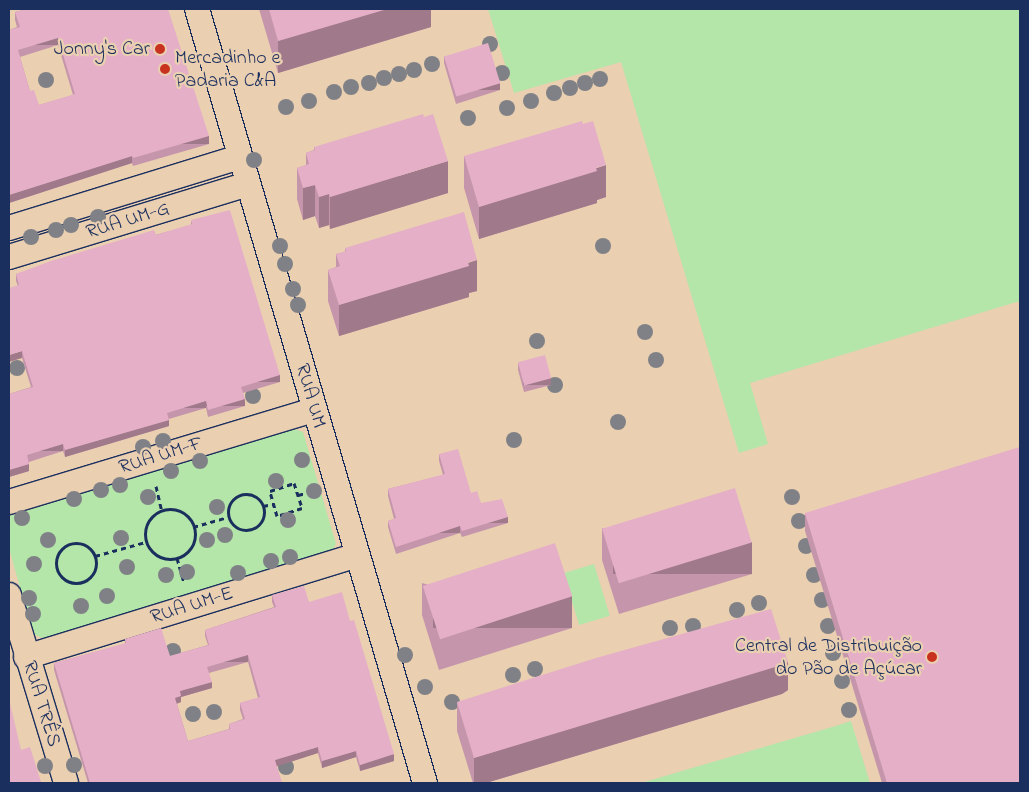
<!DOCTYPE html>
<meta charset="utf-8">
<style>
body{margin:0}
#map{position:relative;width:1029px;height:792px;overflow:hidden;background:#eacfb1;font-family:"Indie Flower",sans-serif}
div>[style]{position:absolute}
.green>*{inset:0;background:#b3e6a8;transform-origin:0 0}
.path>*{height:3px;margin-top:-1.5px;transform-origin:0;background:repeating-linear-gradient(90deg,#1b2f5e 0 5px,transparent 0 9px)}
.path>.ring{margin:-1.5px;padding:0;box-sizing:content-box;background:none;border:3px solid #1b2f5e;border-radius:50%}
.roads{filter:drop-shadow(1px 0 #1b2f5e) drop-shadow(-1px 0 #1b2f5e) drop-shadow(0 1px #1b2f5e) drop-shadow(0 -1px #1b2f5e)}
.street>*{height:24px;margin:-12px;padding:0 12px;transform-origin:12px;border-radius:12px;background:#eacfb1}
.trees>*{width:16px;height:16px;margin:-8px;border-radius:50%;background:#808187}
.wall>*{inset:0;background:#c596ab}
.shaded-wall>*{inset:0;background:#a07a8b;transform-origin:0 0}
.building>*{inset:0;background:#e5afc7;transform-origin:0 0}
.dots>*{width:14px;height:14px;translate:-50% -50%;box-sizing:border-box;border:2px solid #eacfb1;border-radius:50%}
span{translate:-50% -50%;white-space:nowrap;text-align:center;line-height:1.15;-webkit-text-stroke:4.5px #eacfb1;paint-order:stroke}
.poi-label{font-size:20px;color:#1b2f5e}
.right{translate:-100% -50%;text-align:right}
.left{translate:0 -50%;text-align:left}
.street-label{font-size:20px;color:#1b2f5e}
.frame{position:absolute;inset:0;border:10px solid #1b2f5e;pointer-events:none}
</style>
<div id="map">
<div class="green">
<div style="clip-path:polygon(488px 9px,1020px 9px,1020px 301px,750px 383px,768px 444px,739px 453px,621px 62px,514px 93px)"></div>
<div style="clip-path:polygon(294px 429px,303px 432px,336px 544px,331px 552px,45px 639px,33px 634px,9px 548px,9px 516px)"></div>
<div style="left:594px;top:564px;width:54px;height:32px;rotate:73deg"></div>
<div style="clip-path:polygon(851px 721px,870px 783px,641px 783px,839px 725px)"></div>
</div>
<div class="path">
<div style="left:294px;top:483px;width:26px;rotate:72deg"></div>
<div style="left:302px;top:508px;width:26px;rotate:162deg"></div>
<div style="left:277px;top:516px;width:26px;rotate:-106deg"></div>
<div style="left:270px;top:491px;width:25px;rotate:-18deg"></div>
<div style="left:156px;top:486px;width:26px;rotate:77deg"></div>
<div class="ring" style="left:228px;top:494px;width:33px;height:33px"></div>
<div style="left:298px;top:495px;width:12px;rotate:-14deg"></div>
<div style="left:263px;top:506px;width:11px;rotate:-10deg"></div>
<div class="ring" style="left:145px;top:509px;width:47px;height:47px"></div>
<div style="left:193px;top:527px;width:36px;rotate:-16deg"></div>
<div class="ring" style="left:56px;top:543px;width:37px;height:37px"></div>
<div style="left:95px;top:556px;width:53px;rotate:-15.4deg"></div>
<div style="left:177px;top:558px;width:26px;rotate:74deg"></div>
</div>
<div class="roads">
<div class="street">
<div style="left:197px;top:9px;width:807px;rotate:73.59deg"></div>
<div style="left:9px;top:228px;width:242px;rotate:-17.1deg"></div>
<div style="left:9px;top:257px;width:250px;rotate:-17deg"></div>
<div style="left:9px;top:502px;width:319px;rotate:-16.8deg"></div>
<div style="left:9px;top:595px;width:196px;rotate:73.1deg"></div>
<div style="left:26px;top:657px;width:346px;rotate:-17.1deg"></div>
</div>
</div>
<div class="trees">
<div style="left:490px;top:44px"></div>
<div style="left:432px;top:64px"></div>
<div style="left:414px;top:70px"></div>
<div style="left:502px;top:73px"></div>
<div style="left:399px;top:74px"></div>
<div style="left:384px;top:78px"></div>
<div style="left:600px;top:79px"></div>
<div style="left:46px;top:80px"></div>
<div style="left:369px;top:83px"></div>
<div style="left:585px;top:83px"></div>
<div style="left:351px;top:87px"></div>
<div style="left:570px;top:88px"></div>
<div style="left:334px;top:92px"></div>
<div style="left:554px;top:93px"></div>
<div style="left:309px;top:101px"></div>
<div style="left:531px;top:101px"></div>
<div style="left:286px;top:107px"></div>
<div style="left:507px;top:108px"></div>
<div style="left:468px;top:118px"></div>
<div style="left:254px;top:160px"></div>
<div style="left:98px;top:217px"></div>
<div style="left:71px;top:225px"></div>
<div style="left:56px;top:230px"></div>
<div style="left:31px;top:237px"></div>
<div style="left:280px;top:246px"></div>
<div style="left:603px;top:246px"></div>
<div style="left:285px;top:264px"></div>
<div style="left:293px;top:289px"></div>
<div style="left:298px;top:305px"></div>
<div style="left:645px;top:332px"></div>
<div style="left:537px;top:341px"></div>
<div style="left:656px;top:360px"></div>
<div style="left:17px;top:368px"></div>
<div style="left:555px;top:385px"></div>
<div style="left:253px;top:396px"></div>
<div style="left:618px;top:422px"></div>
<div style="left:514px;top:440px"></div>
<div style="left:163px;top:441px"></div>
<div style="left:143px;top:447px"></div>
<div style="left:302px;top:460px"></div>
<div style="left:200px;top:461px"></div>
<div style="left:171px;top:471px"></div>
<div style="left:276px;top:481px"></div>
<div style="left:120px;top:485px"></div>
<div style="left:101px;top:490px"></div>
<div style="left:314px;top:491px"></div>
<div style="left:148px;top:497px"></div>
<div style="left:792px;top:497px"></div>
<div style="left:74px;top:499px"></div>
<div style="left:217px;top:507px"></div>
<div style="left:22px;top:518px"></div>
<div style="left:288px;top:520px"></div>
<div style="left:799px;top:521px"></div>
<div style="left:225px;top:535px"></div>
<div style="left:121px;top:538px"></div>
<div style="left:48px;top:540px"></div>
<div style="left:207px;top:540px"></div>
<div style="left:806px;top:546px"></div>
<div style="left:290px;top:557px"></div>
<div style="left:271px;top:561px"></div>
<div style="left:34px;top:564px"></div>
<div style="left:127px;top:567px"></div>
<div style="left:187px;top:572px"></div>
<div style="left:238px;top:573px"></div>
<div style="left:166px;top:575px"></div>
<div style="left:814px;top:575px"></div>
<div style="left:107px;top:596px"></div>
<div style="left:29px;top:598px"></div>
<div style="left:822px;top:600px"></div>
<div style="left:759px;top:603px"></div>
<div style="left:81px;top:606px"></div>
<div style="left:737px;top:610px"></div>
<div style="left:33px;top:614px"></div>
<div style="left:693px;top:626px"></div>
<div style="left:828px;top:626px"></div>
<div style="left:670px;top:628px"></div>
<div style="left:173px;top:651px"></div>
<div style="left:833px;top:653px"></div>
<div style="left:405px;top:655px"></div>
<div style="left:535px;top:669px"></div>
<div style="left:513px;top:675px"></div>
<div style="left:842px;top:681px"></div>
<div style="left:425px;top:687px"></div>
<div style="left:452px;top:702px"></div>
<div style="left:849px;top:710px"></div>
<div style="left:214px;top:712px"></div>
<div style="left:193px;top:714px"></div>
<div style="left:74px;top:765px"></div>
<div style="left:45px;top:766px"></div>
<div style="left:286px;top:767px"></div>
</div>
<div class="wall">
<div style="clip-path:polygon(evenodd,27px 9px,209px 144px,133px 166px,132px 163px,9px 203px,9px 30px,17px 27px,15px 20px,15px 12px,27px 9px,58px 45px,73px 95px,39px 105px,30px 91px,20px 57px,58px 45px)"></div>
<div style="clip-path:polygon(259px 9px,431px 9px,431px 27px,278px 73px)"></div>
<div style="clip-path:polygon(444px 56px,500px 90px,456px 104px,444px 63px)"></div>
<div style="clip-path:polygon(314px 147px,448px 193px,330px 229px,329px 225px,319px 228px,315px 216px,303px 220px,297px 199px,297px 168px,306px 165px,306px 153px,314px 150px)"></div>
<div style="clip-path:polygon(464px 156px,606px 197px,597px 200px,597px 203px,479px 239px,464px 188px)"></div>
<div style="clip-path:polygon(191px 220px,280px 382px,243px 393px,245px 406px,208px 417px,206px 408px,169px 419px,169px 426px,65px 457px,63px 451px,29px 462px,29px 471px,9px 477px,9px 394px,31px 387px,22px 358px,18px 286px,16px 281px,16px 274px,191px 225px)"></div>
<div style="clip-path:polygon(345px 248px,477px 291px,469px 293px,469px 297px,339px 336px,328px 301px,328px 270px,336px 267px,336px 254px,345px 252px)"></div>
<div style="clip-path:polygon(518px 363px,551px 385px,524px 392px,518px 370px)"></div>
<div style="clip-path:polygon(439px 454px,471px 493px,481px 503px,508px 523px,462px 537px,460px 533px,396px 554px,388px 527px,388px 521px,394px 519px,388px 496px,388px 489px,443px 475px,439px 461px)"></div>
<div style="clip-path:polygon(805px 513px,1020px 783px,882px 783px,805px 531px)"></div>
<div style="clip-path:polygon(602px 528px,752px 574px,619px 614px,602px 560px)"></div>
<div style="clip-path:polygon(422px 583px,572px 628px,439px 670px,422px 615px)"></div>
<div style="clip-path:polygon(evenodd,272px 595px,309px 602px,350px 621px,394px 761px,360px 771px,356px 757px,322px 768px,318px 753px,276px 766px,282px 783px,88px 783px,54px 670px,54px 663px,125px 644px,125px 639px,170px 656px,208px 645px,205px 636px,205px 630px,274px 607px,272px 602px,272px 595px,248px 662px,258px 698px,240px 703px,240px 710px,243px 719px,229px 724px,229px 729px,188px 741px,177px 704px,181px 702px,181px 697px,212px 688px,209px 673px,248px 662px)"></div>
<div style="clip-path:polygon(788px 690px,782px 694px,486px 783px,473px 783px,457px 731px,457px 702px)"></div>
</div>
<div class="shaded-wall">
<div style="clip-path:polygon(387px 9px,431px 9px,431px 27px,278px 73px,278px 41px)"></div>
<div style="left:58px;top:38px;width:7px;height:42px;rotate:90deg"></div>
<div style="left:500px;top:83px;width:7px;height:46px;rotate:90deg"></div>
<div style="left:209px;top:136px;width:8px;height:79px;rotate:90deg"></div>
<div style="clip-path:polygon(132px 156px,132px 163px,9px 203px,9px 195px)"></div>
<div style="clip-path:polygon(448px 161px,448px 193px,330px 229px,330px 197px)"></div>
<div style="clip-path:polygon(606px 165px,606px 197px,597px 200px,597px 203px,479px 239px,479px 207px)"></div>
<div style="clip-path:polygon(315px 185px,315px 216px,303px 220px,303px 188px)"></div>
<div style="clip-path:polygon(329px 194px,329px 225px,319px 228px,319px 197px)"></div>
<div style="clip-path:polygon(477px 260px,477px 291px,469px 293px,469px 297px,339px 336px,339px 305px)"></div>
<div style="clip-path:polygon(22px 351px,22px 358px,9px 362px,9px 355px)"></div>
<div style="left:280px;top:375px;width:7px;height:41px;rotate:90deg"></div>
<div style="left:551px;top:378px;width:7px;height:28px;rotate:90deg"></div>
<div style="left:245px;top:399px;width:7px;height:39px;rotate:90deg"></div>
<div style="left:206px;top:401px;width:7px;height:41px;rotate:90deg"></div>
<div style="clip-path:polygon(169px 420px,169px 426px,65px 457px,65px 450px)"></div>
<div style="left:63px;top:444px;width:7px;height:38px;rotate:90deg"></div>
<div style="clip-path:polygon(29px 464px,29px 471px,9px 477px,9px 470px)"></div>
<div style="left:508px;top:517px;width:6px;height:48px;rotate:90deg"></div>
<div style="left:460px;top:526px;width:7px;height:67px;rotate:90deg"></div>
<div style="left:752px;top:542px;width:32px;height:139px;rotate:90deg"></div>
<div style="left:572px;top:596px;width:32px;height:139px;rotate:90deg"></div>
<div style="left:248px;top:655px;width:7px;height:43px;rotate:90deg"></div>
<div style="clip-path:polygon(788px 662px,788px 690px,782px 694px,486px 783px,474px 783px,474px 758px)"></div>
<div style="clip-path:polygon(212px 682px,212px 688px,181px 697px,181px 702px,175px 704px,175px 698px,180px 691px)"></div>
<div style="clip-path:polygon(318px 747px,318px 753px,275px 767px,275px 760px)"></div>
<div style="clip-path:polygon(356px 751px,356px 757px,322px 768px,322px 761px)"></div>
<div style="clip-path:polygon(394px 754px,394px 761px,360px 771px,360px 765px)"></div>
</div>
<div class="building">
<div style="clip-path:polygon(evenodd,27px 9px,168px 9px,209px 136px,133px 158px,132px 156px,9px 195px,9px 30px,20px 27px,15px 12px,27px 9px,58px 38px,75px 94px,39px 105px,34px 90px,30px 91px,18px 50px,58px 38px)"></div>
<div style="clip-path:polygon(269px 9px,387px 9px,278px 41px)"></div>
<div style="left:488px;top:43px;width:42px;height:46px;rotate:73deg"></div>
<div style="clip-path:polygon(423px 114px,424px 117px,433px 114px,448px 161px,330px 197px,329px 194px,319px 197px,315px 185px,303px 188px,297px 168px,309px 164px,306px 153px,315px 150px,314px 147px)"></div>
<div style="clip-path:polygon(582px 121px,583px 124px,593px 121px,606px 165px,596px 168px,597px 171px,479px 207px,464px 156px)"></div>
<div style="clip-path:polygon(230px 210px,280px 375px,241px 387px,245px 399px,208px 410px,206px 401px,167px 413px,169px 420px,65px 450px,63px 444px,27px 455px,29px 464px,9px 470px,9px 394px,33px 387px,22px 351px,9px 355px,9px 288px,19px 285px,16px 274px,51px 261px,154px 230px,156px 235px,192px 224px,191px 220px)"></div>
<div style="clip-path:polygon(464px 212px,477px 260px,468px 262px,469px 266px,339px 305px,328px 270px,340px 266px,336px 254px,346px 251px,345px 248px)"></div>
<div style="left:545px;top:355px;width:24px;height:28px;rotate:75deg"></div>
<div style="clip-path:polygon(1020px 447px,1020px 783px,887px 783px,805px 513px)"></div>
<div style="clip-path:polygon(458px 449px,471px 493px,477px 491px,481px 503px,502px 499px,508px 517px,462px 531px,460px 526px,396px 547px,388px 521px,396px 518px,388px 489px,445px 474px,439px 454px)"></div>
<div style="left:735px;top:488px;width:57px;height:139px;rotate:73deg"></div>
<div style="left:555px;top:543px;width:56px;height:139px;rotate:72deg"></div>
<div style="clip-path:polygon(evenodd,304px 586px,309px 602px,342px 592px,350px 621px,354px 620px,394px 754px,360px 765px,356px 751px,322px 761px,318px 747px,275px 760px,282px 783px,90px 783px,54px 663px,126px 643px,125px 639px,161px 628px,170px 656px,209px 645px,205px 630px,276px 607px,272px 595px,304px 586px,248px 655px,260px 697px,240px 703px,245px 719px,229px 724px,230px 729px,188px 741px,175px 698px,181px 696px,180px 691px,212px 682px,207px 667px,248px 655px)"></div>
<div style="clip-path:polygon(771px 609px,788px 662px,782px 665px,474px 758px,457px 702px,596px 658px)"></div>
<div style="clip-path:polygon(9px 699px,21px 750px,30px 747px,41px 782px,38px 783px,9px 783px)"></div>
</div>
<div class="dots">
<div style="left:160px;top:49px;background:#c8321e"></div>
<div style="left:165px;top:69px;background:#c8321e"></div>
<div style="left:932px;top:657px;background:#c8321e"></div>
</div>
<div class="poi-label">
<span class="right" style="left:150px;top:49px">Jonny's Car</span>
<span class="left" style="left:175px;top:70px">Mercadinho e<br>Padaria C&amp;A</span>
<span class="right" style="left:922px;top:658px">Central de Distribuição<br>do Pão de Açúcar</span>
</div>
<div class="street-label">
<span style="left:128px;top:221px;rotate:-17deg">RUA UM-G</span>
<span style="left:310px;top:396px;rotate:74deg">RUA UM</span>
<span style="left:161px;top:456px;rotate:-17deg">RUA UM-F</span>
<span style="left:192px;top:606px;rotate:-17deg">RUA UM-E</span>
<span style="left:41px;top:704px;rotate:73deg">RUA TRÊS</span>
</div>
<div class="frame"></div>
</div>
